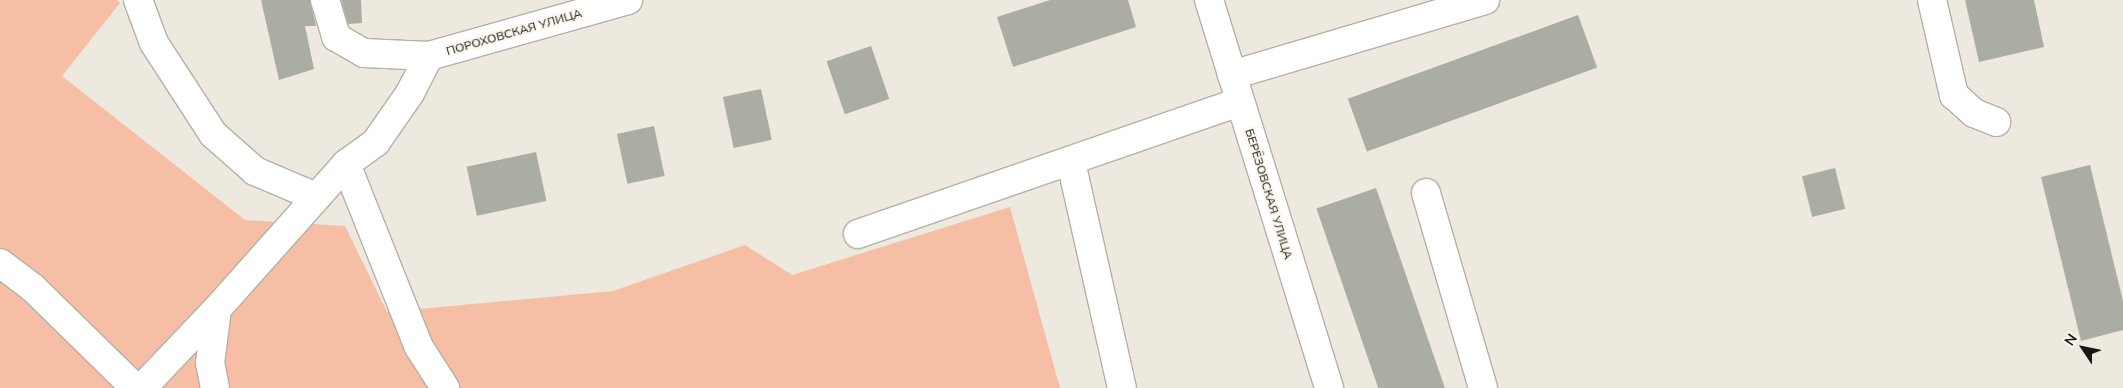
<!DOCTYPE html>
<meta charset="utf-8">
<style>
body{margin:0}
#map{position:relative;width:2123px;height:388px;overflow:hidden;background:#ede9df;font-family:Mulish,sans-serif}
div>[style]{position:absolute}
.green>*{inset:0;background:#f7bea6}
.building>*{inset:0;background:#abaca2;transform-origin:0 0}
.roads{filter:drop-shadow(1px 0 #b5b1a8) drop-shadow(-1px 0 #b5b1a8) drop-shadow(0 1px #b5b1a8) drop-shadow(0 -1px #b5b1a8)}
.minor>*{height:28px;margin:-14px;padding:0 14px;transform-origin:14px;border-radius:14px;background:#fff}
span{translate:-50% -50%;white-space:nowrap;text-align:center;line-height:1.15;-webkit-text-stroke:4px #faf6ec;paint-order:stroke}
.street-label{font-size:12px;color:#191714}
.north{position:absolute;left:2058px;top:323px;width:50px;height:50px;-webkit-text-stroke:4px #faf6ec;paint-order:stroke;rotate:304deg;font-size:14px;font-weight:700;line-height:20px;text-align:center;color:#191714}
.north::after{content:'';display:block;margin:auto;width:18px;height:22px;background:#191714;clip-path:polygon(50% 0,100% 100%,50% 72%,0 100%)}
</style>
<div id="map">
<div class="green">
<div style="clip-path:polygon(0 0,117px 0,120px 3px,62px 76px,245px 220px,345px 226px,387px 312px,613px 291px,745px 245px,792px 275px,1010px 207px,1060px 388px,0 388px)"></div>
</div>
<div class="building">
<div style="clip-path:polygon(261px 0,310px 0,316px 26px,305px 26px,314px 69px,279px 80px)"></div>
<div style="clip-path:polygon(341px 0,361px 0,362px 23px,348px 24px)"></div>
<div style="clip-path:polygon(1050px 0,1128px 0,1136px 27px,1013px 67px,997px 17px)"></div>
<div style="clip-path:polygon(1965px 0,2034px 0,2044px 47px,1979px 62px)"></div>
<div style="left:1578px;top:15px;width:56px;height:245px;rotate:70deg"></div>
<div style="left:871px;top:46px;width:56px;height:47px;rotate:71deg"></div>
<div style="left:761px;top:89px;width:52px;height:39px;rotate:78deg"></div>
<div style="left:654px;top:126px;width:51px;height:38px;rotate:78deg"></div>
<div style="left:536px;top:152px;width:50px;height:71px;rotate:78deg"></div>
<div style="clip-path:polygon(2090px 165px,2123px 301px,2123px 330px,2081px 341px,2041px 177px)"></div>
<div style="left:1835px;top:168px;width:42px;height:34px;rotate:76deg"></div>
<div style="left:1376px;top:188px;width:212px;height:63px;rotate:71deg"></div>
</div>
<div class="roads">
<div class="minor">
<div style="left:138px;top:0;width:46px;rotate:69.6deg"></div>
<div style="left:154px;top:43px;width:108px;rotate:57deg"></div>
<div style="left:213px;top:134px;width:56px;rotate:41.4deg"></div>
<div style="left:255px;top:171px;width:66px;rotate:23.1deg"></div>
<div style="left:325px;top:0;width:39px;rotate:73deg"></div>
<div style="left:336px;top:37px;width:32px;rotate:30deg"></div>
<div style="left:364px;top:53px;width:65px;rotate:2.6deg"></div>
<div style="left:429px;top:56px;width:207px;rotate:-15.7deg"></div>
<div style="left:1209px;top:0;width:406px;rotate:72.8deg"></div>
<div style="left:1932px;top:0;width:98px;rotate:77deg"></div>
<div style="left:1954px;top:95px;width:27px;rotate:42deg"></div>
<div style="left:1974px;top:113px;width:24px;rotate:22deg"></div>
<div style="left:1232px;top:75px;width:264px;rotate:-16.5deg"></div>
<div style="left:1071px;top:162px;width:232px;rotate:77.3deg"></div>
<div style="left:346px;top:164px;width:197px;rotate:68.3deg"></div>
<div style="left:419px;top:347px;width:49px;rotate:57.6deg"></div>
<div style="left:1426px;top:193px;width:203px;rotate:73.7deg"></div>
<div style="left:858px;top:234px;width:404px;rotate:-19.1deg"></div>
<div style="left:0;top:263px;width:41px;rotate:37.1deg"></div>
<div style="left:33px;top:288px;width:143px;rotate:44.4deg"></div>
<div style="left:142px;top:388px;width:109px;rotate:-46.5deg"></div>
<div style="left:217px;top:309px;width:194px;rotate:-48.3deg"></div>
<div style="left:346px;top:164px;width:37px;rotate:-36deg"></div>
<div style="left:376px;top:142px;width:60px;rotate:-55.2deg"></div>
<div style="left:410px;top:93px;width:42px;rotate:-62.8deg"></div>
<div style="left:215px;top:388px;width:25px;rotate:-101deg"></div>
<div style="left:210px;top:363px;width:54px;rotate:-82.6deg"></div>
</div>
</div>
<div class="street-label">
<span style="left:514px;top:32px;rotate:-16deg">ПОРОХОВСКАЯ УЛИЦА</span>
<span style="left:1269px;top:194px;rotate:73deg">БЕРЁЗОВСКАЯ УЛИЦА</span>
</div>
<div class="north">N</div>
</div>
